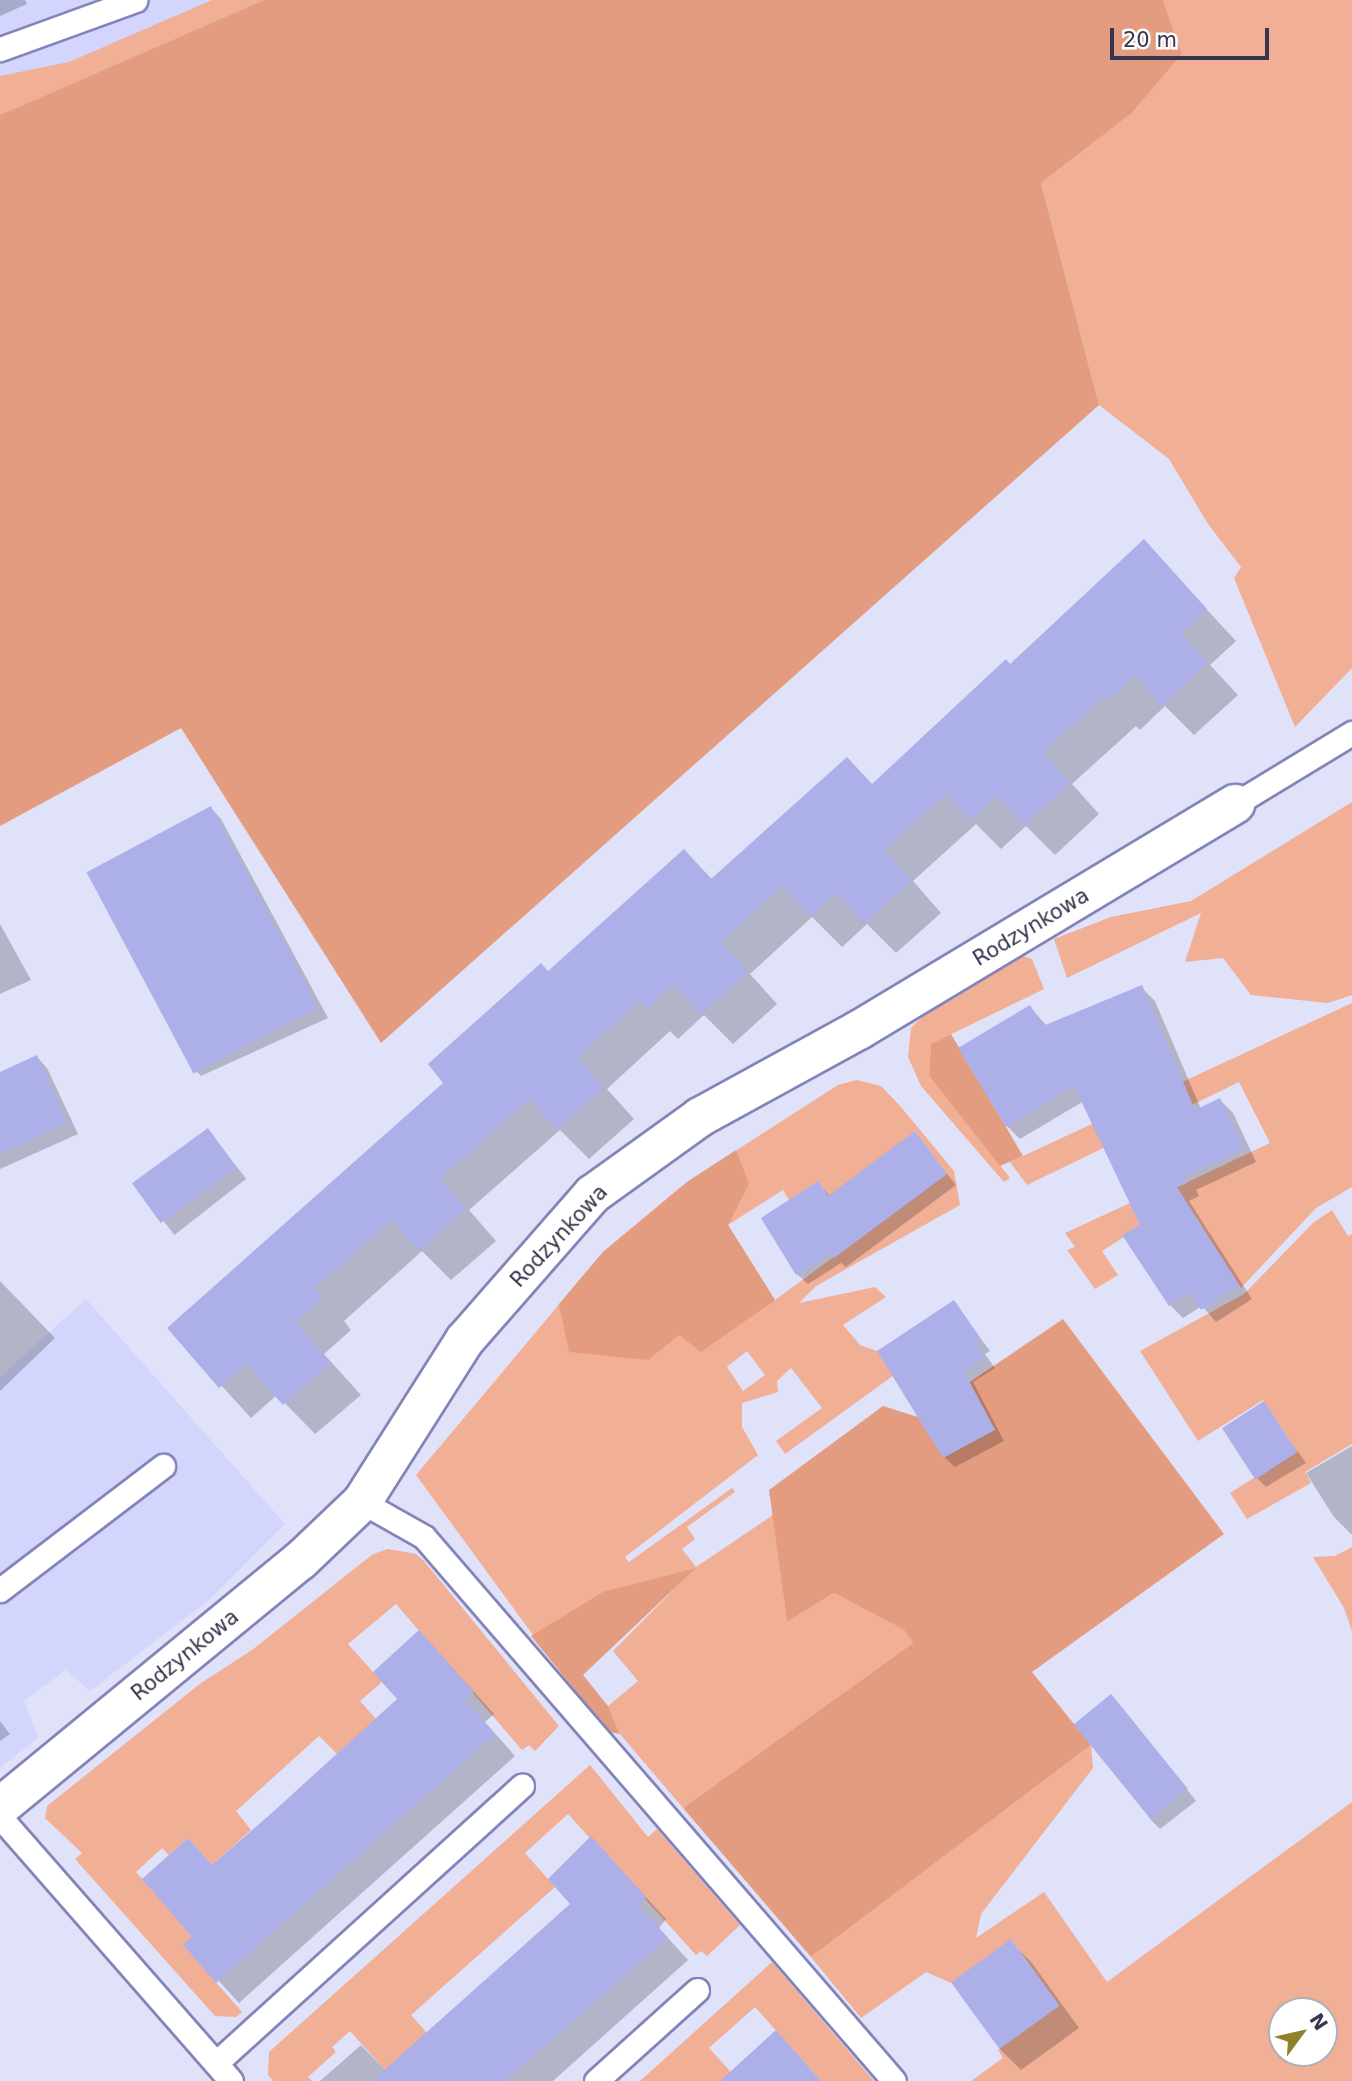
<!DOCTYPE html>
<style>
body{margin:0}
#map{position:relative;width:1352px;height:2081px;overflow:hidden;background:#e0e2f9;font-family:"DejaVu Sans",sans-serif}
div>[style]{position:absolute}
.built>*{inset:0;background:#d3d5fd}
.green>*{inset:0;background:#f1af96}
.forest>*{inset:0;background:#e49c80}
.shadow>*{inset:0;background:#0003;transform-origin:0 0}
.building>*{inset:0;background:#acafe8;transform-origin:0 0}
.roads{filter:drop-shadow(2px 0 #8284ba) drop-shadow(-2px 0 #8284ba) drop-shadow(0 2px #8284ba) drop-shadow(0 -2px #8284ba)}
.service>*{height:23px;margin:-11.5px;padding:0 11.5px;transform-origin:11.5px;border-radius:11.5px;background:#fff}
.minor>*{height:38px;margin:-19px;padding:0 19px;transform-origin:19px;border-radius:19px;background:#fff}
span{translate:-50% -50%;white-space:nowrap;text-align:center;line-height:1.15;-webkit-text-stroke:7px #fff;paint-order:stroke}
.street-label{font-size:21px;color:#36374e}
.north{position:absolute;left:1268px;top:1997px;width:70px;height:70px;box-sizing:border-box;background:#fff;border:2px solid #afafb8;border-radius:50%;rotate:57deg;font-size:19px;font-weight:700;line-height:28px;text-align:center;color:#36374e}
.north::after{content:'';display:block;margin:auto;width:24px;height:32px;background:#8d8229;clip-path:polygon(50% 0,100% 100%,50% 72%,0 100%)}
.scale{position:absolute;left:1110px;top:28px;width:159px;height:32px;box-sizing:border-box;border:4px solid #36374e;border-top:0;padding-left:9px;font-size:21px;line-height:24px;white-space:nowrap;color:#36374e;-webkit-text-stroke:5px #fff;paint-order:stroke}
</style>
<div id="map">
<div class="built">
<div style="clip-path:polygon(0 0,264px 0,0 115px)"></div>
<div style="clip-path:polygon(86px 1299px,285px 1524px,209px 1600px,90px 1691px,66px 1670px,24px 1701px,38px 1738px,0 1768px,0 1377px)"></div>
</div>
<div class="green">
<div style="clip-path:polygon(212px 0,264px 0,0 115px,0 76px,69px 62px)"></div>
<div style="clip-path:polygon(1163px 0,1352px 0,1352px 668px,1295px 727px,1234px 578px,1241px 567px,1208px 524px,1169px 459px,1099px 405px,1041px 183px,1132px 113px,1182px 54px)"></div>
<div style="clip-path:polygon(1352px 802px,1352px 995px,1328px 1003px,1251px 995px,1223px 958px,1185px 962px,1201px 913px,1067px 978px,1054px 939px,1111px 917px,1191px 901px)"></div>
<div style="clip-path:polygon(1019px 955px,1032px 959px,1044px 989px,931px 1044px,929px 1076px,1010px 1178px,1004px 1182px,921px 1086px,908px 1057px,911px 1028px,927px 1012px)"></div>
<div style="clip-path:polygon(1352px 1003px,1352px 1187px,1316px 1208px,1241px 1288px,1184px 1199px,1102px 1251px,1118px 1275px,1095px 1289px,1067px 1250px,1075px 1247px,1065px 1233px,1130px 1203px,1133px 1208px,1270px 1143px,1239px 1082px,1027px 1185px,1010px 1162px)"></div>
<div style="clip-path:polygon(evenodd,857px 1080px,881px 1086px,901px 1107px,954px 1171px,960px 1205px,816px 1286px,799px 1303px,875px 1287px,886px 1297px,843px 1325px,860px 1345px,877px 1351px,894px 1375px,785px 1454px,776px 1441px,822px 1408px,791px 1368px,777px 1381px,778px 1392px,742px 1403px,742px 1427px,758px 1455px,625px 1557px,629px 1562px,732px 1488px,735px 1492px,687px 1527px,695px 1539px,682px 1549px,696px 1567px,773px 1515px,787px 1622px,834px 1593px,904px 1630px,913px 1643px,683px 1808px,620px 1734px,608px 1706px,638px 1681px,613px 1651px,692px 1571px,555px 1665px,416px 1475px,603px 1252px,687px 1182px,838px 1085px,857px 1080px,915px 1131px,947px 1174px,775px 1300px,728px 1225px,783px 1190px,789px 1200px,818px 1181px,829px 1197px,915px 1131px,857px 1080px,747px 1351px,765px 1375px,743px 1391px,727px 1367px,747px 1351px)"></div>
<div style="clip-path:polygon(1332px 1210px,1348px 1236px,1352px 1234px,1352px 1444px,1305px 1472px,1311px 1483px,1247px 1519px,1230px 1493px,1297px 1451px,1263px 1400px,1198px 1441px,1140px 1351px,1244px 1294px,1314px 1222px)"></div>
<div style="clip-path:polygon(1352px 1547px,1352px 1631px,1344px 1608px,1313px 1557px,1335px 1556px)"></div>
<div style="clip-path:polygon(388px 1549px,416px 1554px,424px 1561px,559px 1726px,535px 1751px,529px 1745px,522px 1750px,396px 1604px,348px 1644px,382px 1682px,360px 1701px,376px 1719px,337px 1754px,319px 1736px,236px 1811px,251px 1830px,212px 1865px,188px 1838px,169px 1855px,162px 1848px,136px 1872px,193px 1936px,184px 1946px,242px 2012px,236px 2017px,215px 2016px,75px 1859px,82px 1853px,45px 1818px,47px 1806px,201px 1683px,252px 1650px,373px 1554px)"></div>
<div style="clip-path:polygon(evenodd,1091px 1745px,1093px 1768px,981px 1914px,976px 1938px,1044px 1892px,1107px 1982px,1352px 1802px,1352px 2081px,971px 2081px,1003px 2058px,998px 2050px,1059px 2006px,1012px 1940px,951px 1983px,926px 1972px,861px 2018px,811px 1957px,1091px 1745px,1282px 2011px,1324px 2011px,1324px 2053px,1282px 2053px,1282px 2011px)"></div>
<div style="clip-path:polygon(590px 1765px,648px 1837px,657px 1829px,740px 1925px,707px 1956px,701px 1951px,696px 1955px,568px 1814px,525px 1853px,555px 1887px,411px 2015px,427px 2033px,385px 2070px,350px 2031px,332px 2047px,336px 2052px,308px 2077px,312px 2081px,273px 2081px,268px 2075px,269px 2052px)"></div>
<div style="clip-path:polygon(772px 1962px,874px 2081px,821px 2081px,755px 2007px,709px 2048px,739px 2081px,640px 2081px)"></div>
</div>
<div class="forest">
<div style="clip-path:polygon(264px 0,1163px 0,1182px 54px,1132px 113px,1041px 183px,1099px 405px,381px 1043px,181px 728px,0 826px,0 115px)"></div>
<div style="clip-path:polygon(951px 1034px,1006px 1127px,1023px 1156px,1000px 1166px,929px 1076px,931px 1044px)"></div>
<div style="clip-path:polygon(736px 1150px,749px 1184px,728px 1225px,775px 1300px,701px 1352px,679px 1335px,648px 1360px,569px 1352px,559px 1304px,603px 1252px,687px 1182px)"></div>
<div style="clip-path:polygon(1063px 1319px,1224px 1534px,1032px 1672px,1091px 1745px,811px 1957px,683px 1808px,913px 1643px,904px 1630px,834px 1593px,787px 1622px,769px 1490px,883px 1406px,918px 1417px)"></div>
<div style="clip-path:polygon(696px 1568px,583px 1675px,608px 1706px,620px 1734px,609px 1732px,531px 1636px,603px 1592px)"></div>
</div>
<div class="shadow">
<div style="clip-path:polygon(0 0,25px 0,27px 4px,0 16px)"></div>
<div style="clip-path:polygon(1144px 542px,1236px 641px,1210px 665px,1238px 695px,1194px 735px,1165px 706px,1140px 730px,1136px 726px,1072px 784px,1099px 814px,1055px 855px,1026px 826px,1001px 849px,976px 824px,913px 881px,941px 913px,896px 953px,867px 924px,842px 947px,812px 917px,750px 974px,777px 1004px,733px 1044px,704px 1015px,678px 1039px,670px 1031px,607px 1089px,634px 1119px,589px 1159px,560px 1130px,469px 1210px,496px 1241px,451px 1280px,422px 1251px,344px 1321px,351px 1330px,324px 1354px,361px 1395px,315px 1434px,277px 1395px,251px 1418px,169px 1328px,445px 1083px,549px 973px,684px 851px,713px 880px,873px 785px,1010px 667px)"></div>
<div style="clip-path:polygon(211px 808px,221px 819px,328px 1018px,201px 1076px,191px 1066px)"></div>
<div style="clip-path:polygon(0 924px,31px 980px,0 994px)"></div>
<div style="clip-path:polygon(1141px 987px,1155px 1001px,1201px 1109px,1220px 1100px,1233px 1113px,1256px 1162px,1196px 1190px,1199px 1196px,1189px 1201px,1252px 1299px,1216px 1322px,1202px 1306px,1183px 1318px,1170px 1305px,1142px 1225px,1084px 1101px,1020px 1139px,1007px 1126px,1030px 1007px,1047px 1026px)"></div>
<div style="clip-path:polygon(37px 1057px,47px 1068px,78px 1134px,0 1169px,0 1074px)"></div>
<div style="left:208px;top:1130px;width:62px;height:91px;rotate:52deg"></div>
<div style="clip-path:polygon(915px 1134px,956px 1185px,846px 1267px,841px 1263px,808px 1284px,797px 1274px,818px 1183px,830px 1196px)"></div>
<div style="clip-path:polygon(0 1281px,55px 1338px,0 1391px)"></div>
<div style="clip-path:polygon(954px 1303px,990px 1351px,985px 1354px,995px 1368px,973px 1382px,1004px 1441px,955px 1467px,944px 1457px)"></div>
<div style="clip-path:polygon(1264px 1404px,1306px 1463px,1266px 1487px,1256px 1477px)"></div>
<div style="clip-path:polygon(1352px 1446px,1352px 1535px,1334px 1517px,1306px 1473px)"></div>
<div style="clip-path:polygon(440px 1654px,494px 1714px,485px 1722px,515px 1756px,239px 2003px,186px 1945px,195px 1937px,213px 1866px,400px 1700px)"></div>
<div style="clip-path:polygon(1121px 1706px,1196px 1801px,1160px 1829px,1150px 1819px)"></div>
<div style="clip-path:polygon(0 1721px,10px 1734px,0 1741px)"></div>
<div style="clip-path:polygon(591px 1838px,666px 1919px,659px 1928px,688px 1960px,553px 2081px,320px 2081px,361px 2045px,386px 2071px,573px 1904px)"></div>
<div style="clip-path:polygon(1011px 1942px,1032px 1963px,1079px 2028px,1021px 2070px,1000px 2049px)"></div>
</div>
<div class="building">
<div style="clip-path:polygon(1144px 539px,1207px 609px,1181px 633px,1208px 663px,1162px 706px,1135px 675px,1108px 701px,1104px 697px,1043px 752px,1070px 783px,1024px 826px,996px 796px,969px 820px,946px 794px,884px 850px,911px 881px,864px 924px,837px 893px,810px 917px,782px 886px,721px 942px,747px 972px,701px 1015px,674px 984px,647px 1009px,639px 1001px,577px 1058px,604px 1088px,557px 1130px,530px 1099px,440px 1179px,466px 1209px,419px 1251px,392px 1220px,314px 1289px,322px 1298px,295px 1322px,331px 1363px,283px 1405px,247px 1364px,219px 1388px,167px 1328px,443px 1083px,428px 1064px,541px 963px,548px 971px,684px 849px,711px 879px,847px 757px,872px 784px,1006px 659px,1010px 664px)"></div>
<div style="left:211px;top:806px;width:228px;height:141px;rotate:62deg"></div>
<div style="clip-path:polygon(1142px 985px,1195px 1110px,1220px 1098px,1244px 1148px,1184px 1177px,1187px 1183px,1177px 1187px,1239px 1285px,1201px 1310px,1191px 1292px,1169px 1306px,1122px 1235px,1140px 1225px,1074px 1086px,1006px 1127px,958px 1048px,1030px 1005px,1043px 1026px)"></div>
<div style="clip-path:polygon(37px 1055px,68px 1123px,0 1154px,0 1072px)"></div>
<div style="left:208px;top:1128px;width:49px;height:94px;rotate:54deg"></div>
<div style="clip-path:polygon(915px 1131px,947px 1174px,834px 1258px,832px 1252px,796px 1275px,761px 1218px,818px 1181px,828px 1196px)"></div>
<div style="clip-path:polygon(954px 1300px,981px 1339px,976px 1343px,985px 1357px,964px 1371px,995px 1430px,943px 1458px,877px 1351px)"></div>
<div style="left:1264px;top:1401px;width:61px;height:50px;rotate:57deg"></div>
<div style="clip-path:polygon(419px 1630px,474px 1692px,465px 1700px,495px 1734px,216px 1983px,183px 1945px,192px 1937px,142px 1879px,188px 1838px,212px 1865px,274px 1811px,397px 1699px,373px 1672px)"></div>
<div style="left:1111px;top:1694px;width:122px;height:48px;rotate:51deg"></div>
<div style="clip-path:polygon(591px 1836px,646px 1897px,639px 1906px,668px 1938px,505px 2081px,372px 2081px,570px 1904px,548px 1879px)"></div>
<div style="left:1011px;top:1939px;width:82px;height:74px;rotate:54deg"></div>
<div style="clip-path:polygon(776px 2030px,821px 2081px,720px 2081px)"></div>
</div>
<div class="roads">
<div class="service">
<div style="left:0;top:49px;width:144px;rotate:-19.9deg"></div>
<div style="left:1235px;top:804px;width:137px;rotate:-31.3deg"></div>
<div style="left:362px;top:1502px;width:71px;rotate:29.4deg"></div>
<div style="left:424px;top:1537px;width:719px;rotate:49.17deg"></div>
<div style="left:0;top:1590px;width:205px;rotate:-37.3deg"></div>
<div style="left:0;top:1817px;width:351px;rotate:48.8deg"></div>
<div style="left:216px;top:2063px;width:413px;rotate:-42.2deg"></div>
<div style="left:596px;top:2081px;width:136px;rotate:-42deg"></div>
</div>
<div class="minor">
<div style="left:0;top:1807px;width:388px;rotate:-39.4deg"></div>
<div style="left:300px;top:1561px;width:86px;rotate:-43.6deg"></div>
<div style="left:362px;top:1502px;width:192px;rotate:-57.6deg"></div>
<div style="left:465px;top:1340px;width:194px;rotate:-48.8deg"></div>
<div style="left:593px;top:1194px;width:132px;rotate:-35.7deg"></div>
<div style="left:700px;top:1117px;width:181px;rotate:-28.7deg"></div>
<div style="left:859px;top:1030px;width:439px;rotate:-31deg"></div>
</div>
</div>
<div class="street-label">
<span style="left:1031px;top:927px;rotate:-31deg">Rodzynkowa</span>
<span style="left:559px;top:1236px;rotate:-47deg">Rodzynkowa</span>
<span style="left:185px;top:1655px;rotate:-39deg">Rodzynkowa</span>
</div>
<div class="north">N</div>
<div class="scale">20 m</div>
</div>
